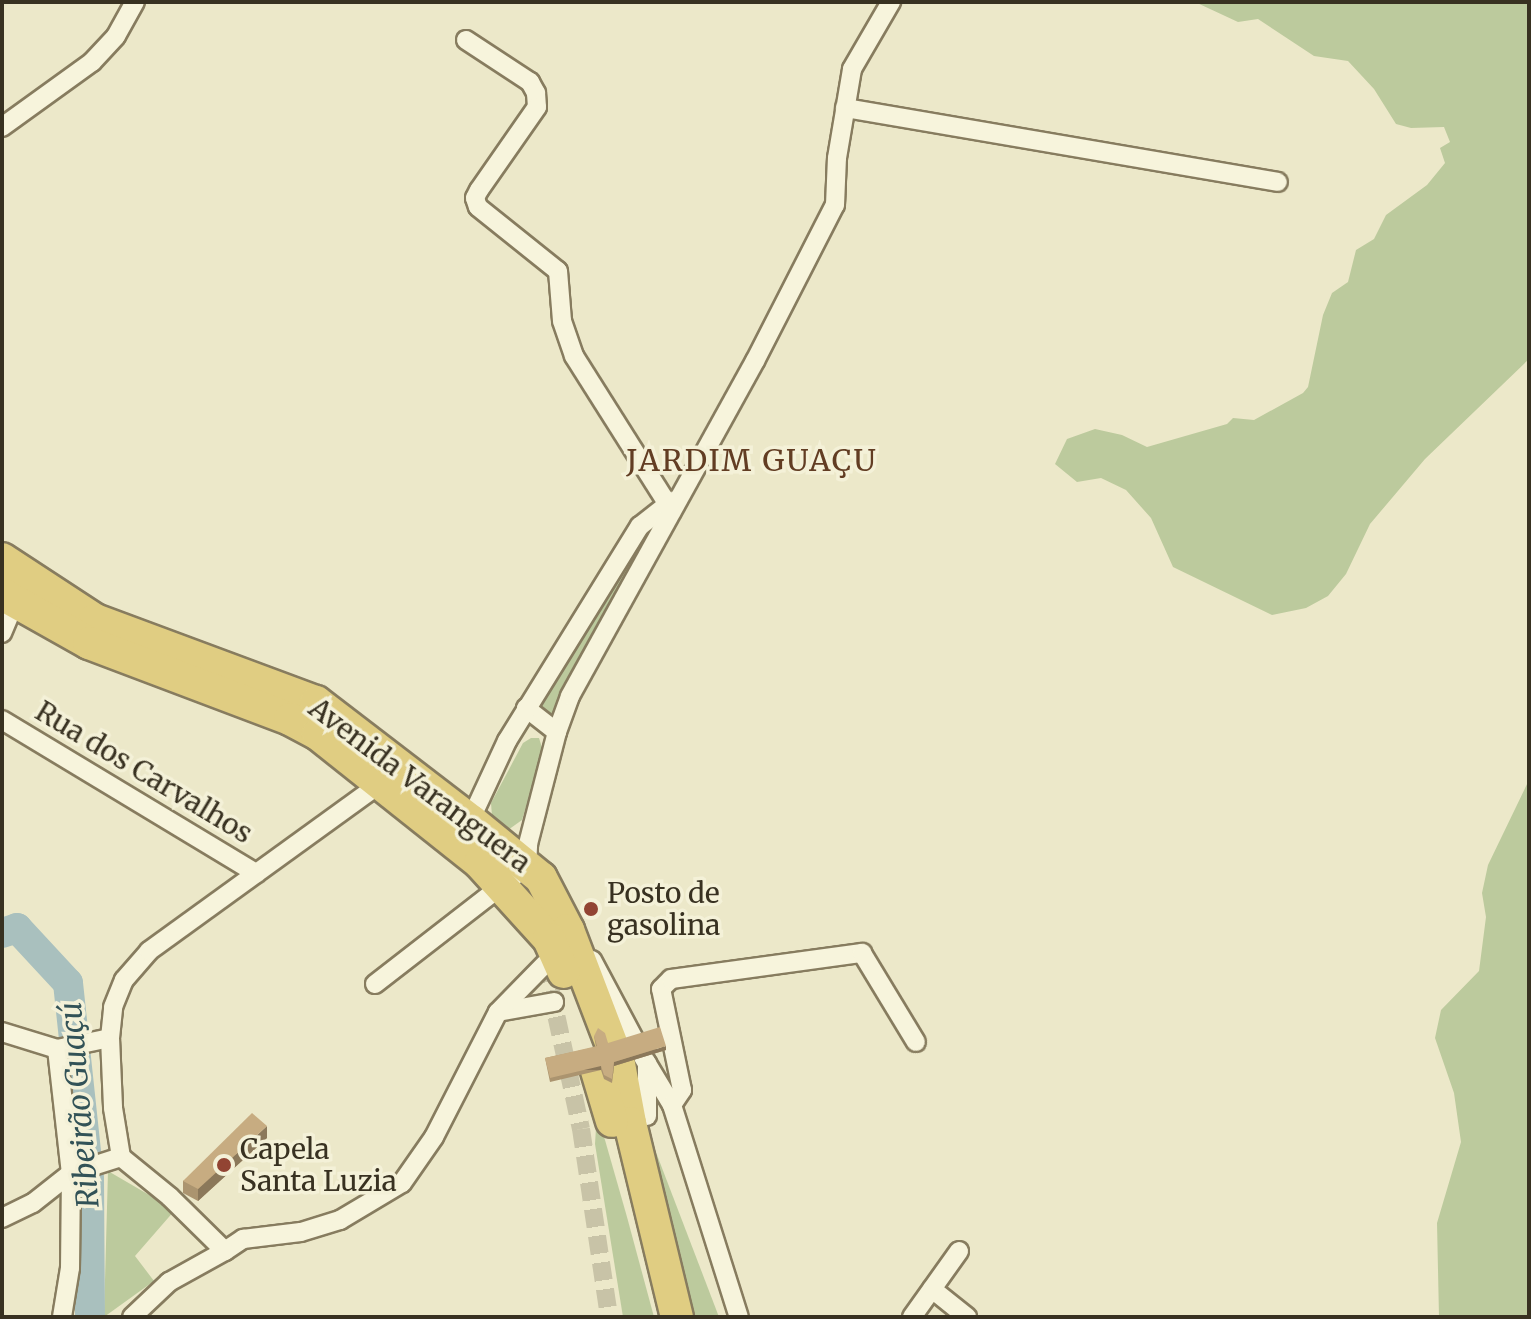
<!DOCTYPE html>
<meta charset="utf-8">
<style>
body{margin:0}
#map{position:relative;width:1531px;height:1319px;overflow:hidden;background:#ece8c9;font-family:Merriweather,serif}
div>[style]{position:absolute}
.green>*{inset:0;background:#bcca9d}
.river>*{height:30px;margin:-15px;padding:0 15px;transform-origin:15px;border-radius:15px;background:#a9c0be}
.minor-tunnel>*{height:18px;margin-top:-9px;transform-origin:0;background:repeating-linear-gradient(90deg,#c8c3a7 0 18px,transparent 0 27px)}
.roads{filter:drop-shadow(2px 0 #877c5f) drop-shadow(-2px 0 #877c5f) drop-shadow(0 2px #877c5f) drop-shadow(0 -2px #877c5f)}
.minor>*{height:18px;margin:-9px;padding:0 9px;transform-origin:9px;border-radius:9px;background:#f7f4dc}
.trunk>*{height:32px;margin:-16px;padding:0 16px;transform-origin:16px;border-radius:16px;background:#e0cd82}
.wall>*{inset:0;background:#ab946f}
.shaded-wall>*{inset:0;background:#8b785a;transform-origin:0 0}
.building>*{inset:0;background:#c7ac81}
.dots>*{width:22px;height:22px;translate:-50% -50%;box-sizing:border-box;border:4px solid #f4f1d8;border-radius:50%}
span{translate:-50% -50%;white-space:nowrap;text-align:center;line-height:1.15;-webkit-text-stroke:7px #f4f1d8;paint-order:stroke}
.street-label{font-size:28px;color:#383121}
.poi-label{font-size:28px;color:#383121}
.left{translate:0 -50%;text-align:left}
.neighbourhood-label{font-size:30px;color:#623d23;letter-spacing:2px}
.water-label{font-size:30px;color:#325257;font-style:italic}
.frame{position:absolute;inset:0;border:4px solid #383121;pointer-events:none}
</style>
<div id="map">
<div class="green">
<div style="clip-path:polygon(1195px 2px,1529px 2px,1529px 359px,1425px 459px,1370px 524px,1346px 574px,1328px 596px,1306px 608px,1272px 615px,1173px 567px,1151px 518px,1126px 490px,1101px 478px,1077px 482px,1055px 464px,1067px 439px,1095px 429px,1122px 435px,1147px 447px,1227px 424px,1233px 418px,1254px 420px,1303px 393px,1308px 387px,1323px 315px,1332px 293px,1348px 282px,1356px 250px,1374px 239px,1386px 215px,1427px 185px,1445px 163px,1440px 148px,1450px 142px,1444px 127px,1411px 128px,1396px 124px,1374px 89px,1348px 61px,1314px 56px,1258px 19px,1238px 22px)"></div>
<div style="clip-path:polygon(647px 532px,650px 534px,553px 720px,535px 708px)"></div>
<div style="clip-path:polygon(531px 738px,539px 738px,543px 751px,522px 820px,508px 830px,492px 816px,491px 803px,523px 743px)"></div>
<div style="clip-path:polygon(1529px 780px,1529px 1317px,1439px 1317px,1437px 1223px,1461px 1142px,1454px 1093px,1435px 1038px,1441px 1010px,1479px 971px,1486px 917px,1482px 893px,1488px 865px)"></div>
<div style="clip-path:polygon(597px 1112px,627px 1217px,654px 1317px,623px 1317px,595px 1144px)"></div>
<div style="clip-path:polygon(645px 1127px,649px 1134px,719px 1317px,688px 1317px)"></div>
<div style="clip-path:polygon(108px 1171px,175px 1210px,135px 1256px,154px 1281px,104px 1317px)"></div>
</div>
<div class="river">
<div style="left:2px;top:933px;width:16px;rotate:-18deg"></div>
<div style="left:17px;top:928px;width:75px;rotate:47.2deg"></div>
<div style="left:68px;top:983px;width:197px;rotate:83.9deg"></div>
<div style="left:89px;top:1179px;width:138px;rotate:89.6deg"></div>
</div>
<div class="minor-tunnel">
<div style="left:547px;top:953px;width:11px;rotate:100deg"></div>
<div style="left:545px;top:964px;width:169px;rotate:77.7deg"></div>
<div style="left:581px;top:1129px;width:190px;rotate:81.5deg"></div>
</div>
<div class="roads">
<div class="minor">
<div style="left:466px;top:40px;width:77px;rotate:33.3deg"></div>
<div style="left:530px;top:82px;width:13px;rotate:61deg"></div>
<div style="left:536px;top:93px;width:14px;rotate:86deg"></div>
<div style="left:537px;top:107px;width:101px;rotate:124.9deg"></div>
<div style="left:479px;top:190px;width:9px;rotate:117deg"></div>
<div style="left:475px;top:198px;width:9px;rotate:72deg"></div>
<div style="left:478px;top:207px;width:102px;rotate:38.7deg"></div>
<div style="left:558px;top:271px;width:50px;rotate:85.4deg"></div>
<div style="left:562px;top:321px;width:37px;rotate:71deg"></div>
<div style="left:574px;top:356px;width:183px;rotate:57.7deg"></div>
<div style="left:845px;top:108px;width:439px;rotate:9.7deg"></div>
<div style="left:2px;top:127px;width:111px;rotate:-35.8deg"></div>
<div style="left:92px;top:62px;width:35px;rotate:-47deg"></div>
<div style="left:116px;top:36px;width:39px;rotate:-61deg"></div>
<div style="left:2px;top:633px;width:41px;rotate:-67.2deg"></div>
<div style="left:526px;top:708px;width:39px;rotate:38deg"></div>
<div style="left:2px;top:720px;width:297px;rotate:31.1deg"></div>
<div style="left:468px;top:825px;width:93px;rotate:-65.1deg"></div>
<div style="left:507px;top:741px;width:253px;rotate:-58.3deg"></div>
<div style="left:640px;top:526px;width:41px;rotate:-38deg"></div>
<div style="left:592px;top:960px;width:89px;rotate:62deg"></div>
<div style="left:375px;top:984px;width:192px;rotate:-37.8deg"></div>
<div style="left:527px;top:866px;width:22px;rotate:-87deg"></div>
<div style="left:528px;top:844px;width:116px;rotate:-75.5deg"></div>
<div style="left:557px;top:732px;width:38px;rotate:-70deg"></div>
<div style="left:570px;top:696px;width:383px;rotate:-61.1deg"></div>
<div style="left:755px;top:361px;width:175px;rotate:-62.9deg"></div>
<div style="left:835px;top:205px;width:47px;rotate:-87.6deg"></div>
<div style="left:837px;top:158px;width:90px;rotate:-80.4deg"></div>
<div style="left:852px;top:69px;width:78px;rotate:-59.8deg"></div>
<div style="left:498px;top:1012px;width:57px;rotate:-10.1deg"></div>
<div style="left:2px;top:1032px;width:58px;rotate:17.2deg"></div>
<div style="left:57px;top:1049px;width:54px;rotate:-11.7deg"></div>
<div style="left:110px;top:1038px;width:70px;rotate:87.5deg"></div>
<div style="left:113px;top:1108px;width:50px;rotate:80.7deg"></div>
<div style="left:121px;top:1157px;width:63px;rotate:39.2deg"></div>
<div style="left:170px;top:1197px;width:77px;rotate:44.5deg"></div>
<div style="left:225px;top:1251px;width:22px;rotate:-34deg"></div>
<div style="left:243px;top:1239px;width:58px;rotate:-6.9deg"></div>
<div style="left:301px;top:1232px;width:41px;rotate:-17.1deg"></div>
<div style="left:340px;top:1220px;width:72px;rotate:-30.8deg"></div>
<div style="left:402px;top:1183px;width:56px;rotate:-55.2deg"></div>
<div style="left:434px;top:1137px;width:140px;rotate:-62.9deg"></div>
<div style="left:498px;top:1012px;width:67px;rotate:-45.6deg"></div>
<div style="left:110px;top:1038px;width:31px;rotate:-84deg"></div>
<div style="left:113px;top:1007px;width:29px;rotate:-68deg"></div>
<div style="left:124px;top:980px;width:38px;rotate:-49deg"></div>
<div style="left:149px;top:951px;width:286px;rotate:-35.9deg"></div>
<div style="left:57px;top:1049px;width:125px;rotate:83.6deg"></div>
<div style="left:71px;top:1173px;width:95px;rotate:90.6deg"></div>
<div style="left:70px;top:1268px;width:50px;rotate:99.3deg"></div>
<div style="left:643px;top:1057px;width:56px;rotate:58.9deg"></div>
<div style="left:672px;top:1105px;width:222px;rotate:72.5deg"></div>
<div style="left:672px;top:1105px;width:18px;rotate:-56deg"></div>
<div style="left:682px;top:1090px;width:103px;rotate:-101.7deg"></div>
<div style="left:661px;top:989px;width:14px;rotate:-45deg"></div>
<div style="left:671px;top:979px;width:193px;rotate:-7.8deg"></div>
<div style="left:862px;top:953px;width:104px;rotate:58.8deg"></div>
<div style="left:647px;top:1116px;width:53px;rotate:-90deg"></div>
<div style="left:2px;top:1218px;width:34px;rotate:-26deg"></div>
<div style="left:33px;top:1203px;width:48px;rotate:-38.3deg"></div>
<div style="left:71px;top:1173px;width:52px;rotate:-17.7deg"></div>
<div style="left:932px;top:1289px;width:45px;rotate:38.7deg"></div>
<div style="left:132px;top:1317px;width:51px;rotate:-43.4deg"></div>
<div style="left:169px;top:1282px;width:64px;rotate:-29deg"></div>
<div style="left:912px;top:1317px;width:81px;rotate:-54.5deg"></div>
</div>
<div class="trunk">
<div style="left:2px;top:559px;width:111px;rotate:33.3deg"></div>
<div style="left:95px;top:620px;width:236px;rotate:20.4deg"></div>
<div style="left:316px;top:702px;width:195px;rotate:37.5deg"></div>
<div style="left:471px;top:821px;width:90px;rotate:39.2deg"></div>
<div style="left:541px;top:878px;width:59px;rotate:62.6deg"></div>
<div style="left:568px;top:930px;width:123px;rotate:69.1deg"></div>
<div style="left:2px;top:594px;width:100px;rotate:29.4deg"></div>
<div style="left:89px;top:643px;width:215px;rotate:20.7deg"></div>
<div style="left:290px;top:719px;width:32px;rotate:28deg"></div>
<div style="left:318px;top:734px;width:207px;rotate:38.5deg"></div>
<div style="left:480px;top:863px;width:103px;rotate:47.8deg"></div>
<div style="left:549px;top:939px;width:36px;rotate:66deg"></div>
<div style="left:619px;top:1064px;width:60px;rotate:79.4deg"></div>
<div style="left:630px;top:1123px;width:200px;rotate:76.4deg"></div>
<div style="left:597px;top:1071px;width:52px;rotate:73.3deg"></div>
</div>
</div>
<div class="wall">
<div style="clip-path:polygon(594px 1036px,608px 1043px,666px 1050px,614px 1066px,612px 1083px,604px 1079px,601px 1070px,550px 1082px,545px 1058px,596px 1047px)"></div>
<div style="clip-path:polygon(267px 1138px,198px 1201px,183px 1193px,183px 1181px)"></div>
</div>
<div class="shaded-wall">
<div style="clip-path:polygon(666px 1046px,666px 1050px,614px 1066px,612px 1083px,614px 1062px)"></div>
<div style="left:601px;top:1066px;width:4px;height:52px;rotate:90deg"></div>
<div style="clip-path:polygon(267px 1126px,267px 1138px,198px 1201px,198px 1189px)"></div>
</div>
<div class="building">
<div style="clip-path:polygon(660px 1027px,666px 1046px,614px 1062px,612px 1079px,604px 1075px,601px 1066px,550px 1078px,545px 1058px,597px 1046px,594px 1036px,598px 1028px,605px 1033px,608px 1043px)"></div>
<div style="clip-path:polygon(252px 1113px,267px 1126px,198px 1189px,183px 1181px)"></div>
</div>
<div class="dots">
<div style="left:591px;top:909px;background:#924433"></div>
<div style="left:224px;top:1165px;background:#924433"></div>
</div>
<div class="street-label">
<span style="left:144px;top:772px;rotate:31deg">Rua dos Carvalhos</span>
<span style="left:420px;top:785px;rotate:37deg">Avenida Varanguera</span>
</div>
<div class="poi-label">
<span class="left" style="left:607px;top:909px">Posto de<br>gasolina</span>
<span class="left" style="left:240px;top:1165px">Capela<br>Santa Luzia</span>
</div>
<div class="neighbourhood-label">
<span style="left:752px;top:460px">JARDIM GUAÇU</span>
</div>
<div class="water-label">
<span style="left:79px;top:1105px;rotate:-95deg">Ribeirão Guaçú</span>
</div>
<div class="frame"></div>
</div>
